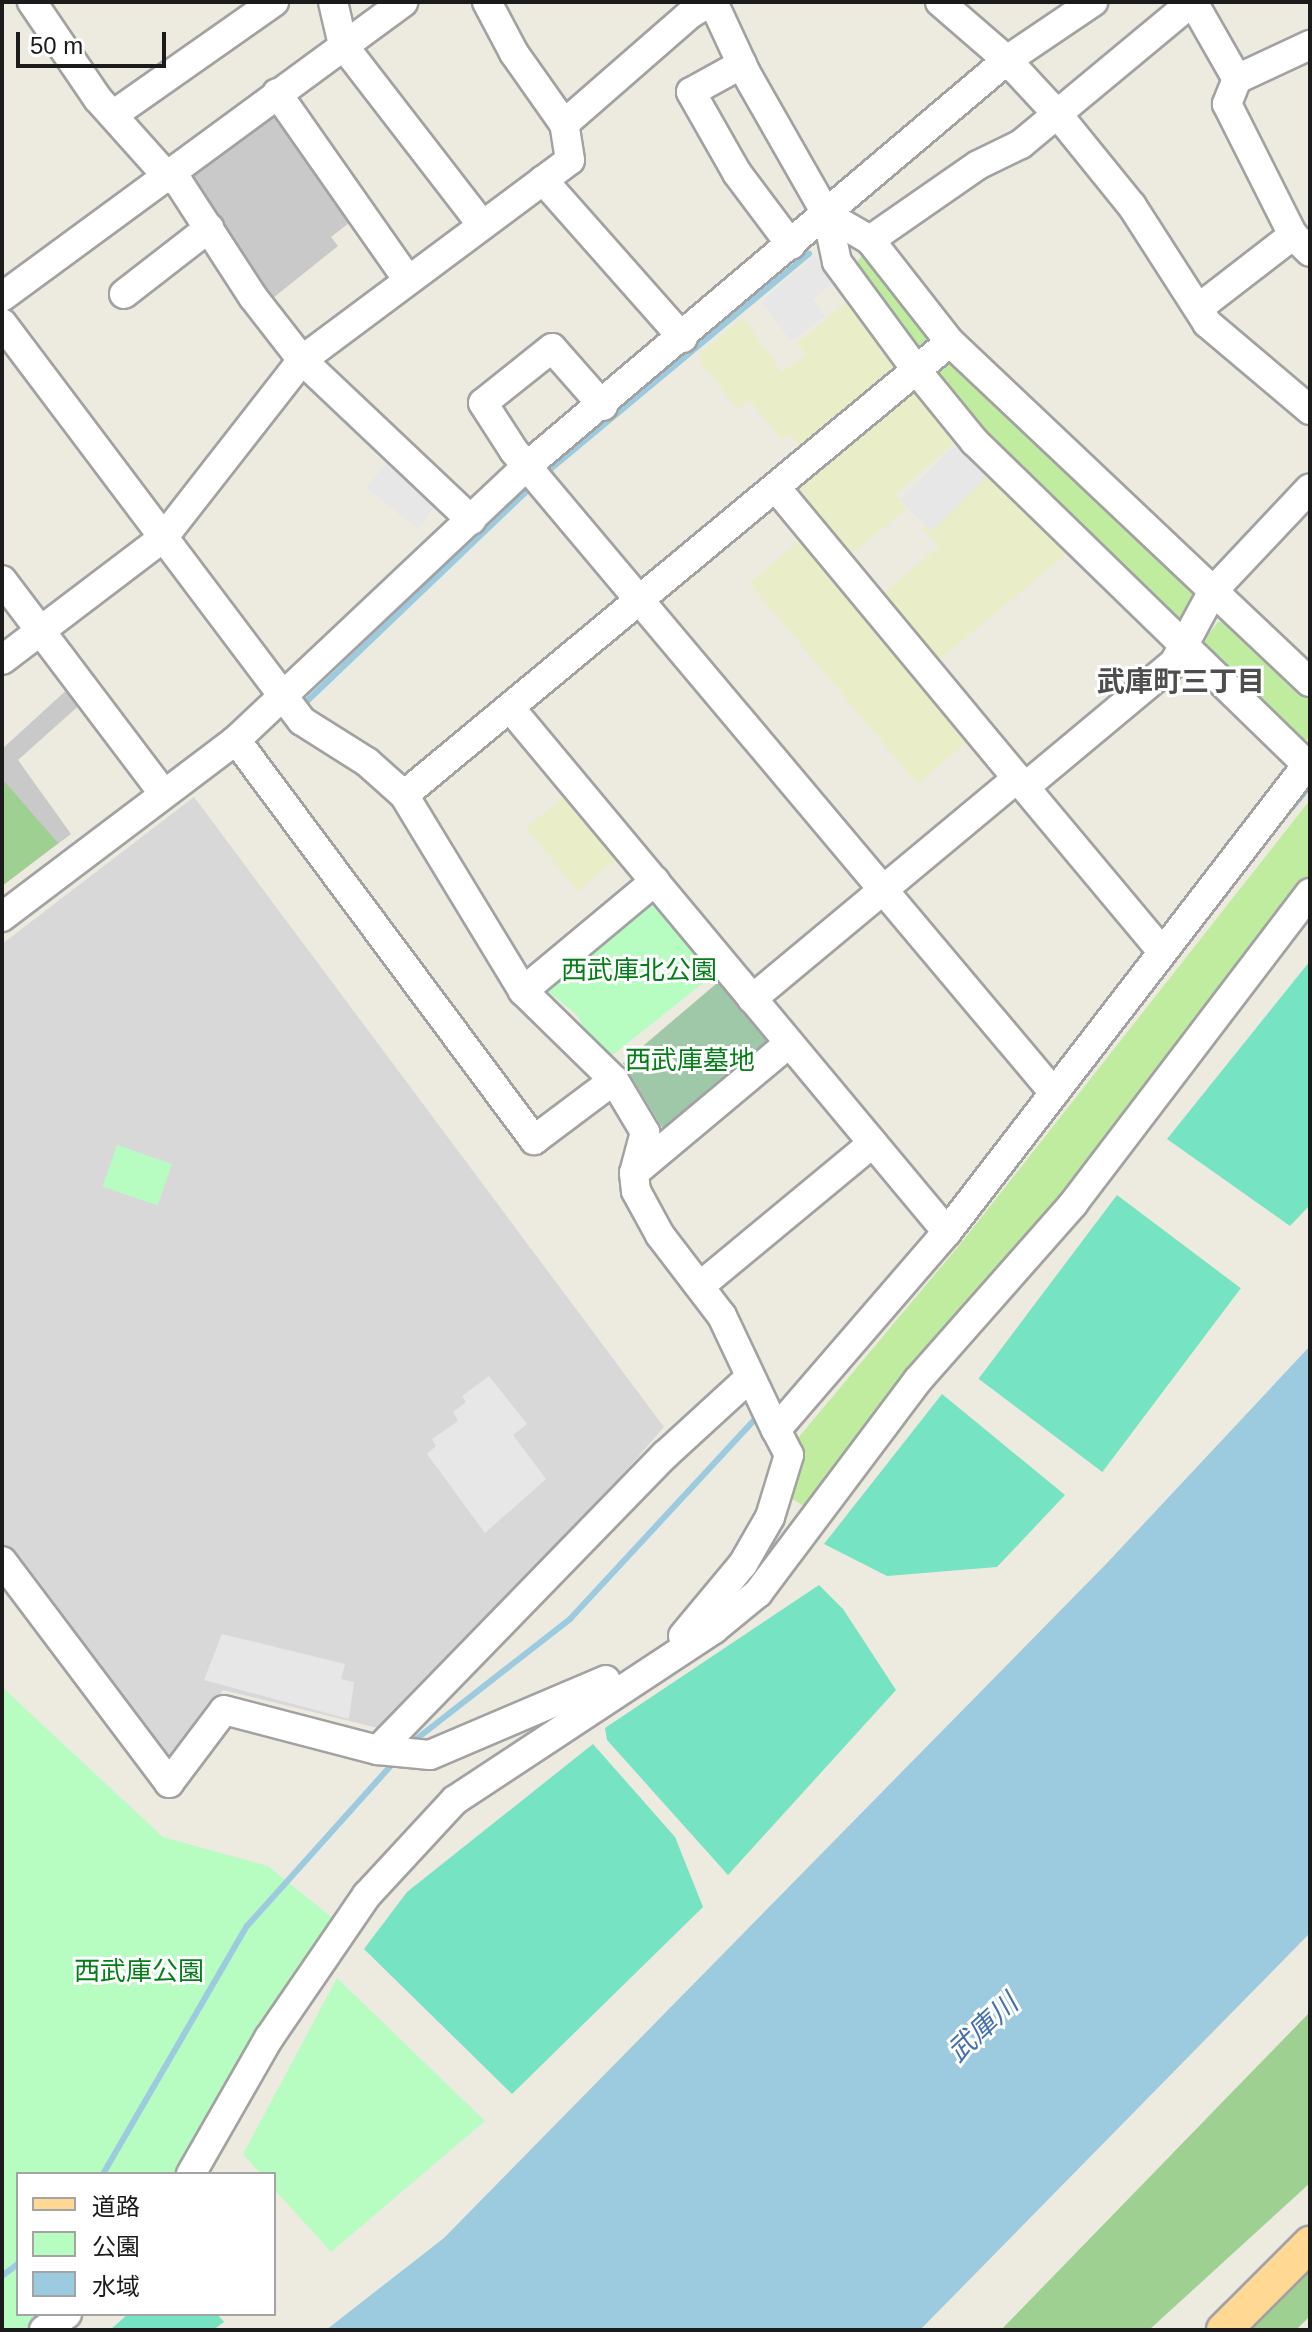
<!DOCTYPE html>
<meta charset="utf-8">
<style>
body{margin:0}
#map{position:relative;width:1312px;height:2332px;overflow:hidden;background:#edeadf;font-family:Arial,"Noto Sans JP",sans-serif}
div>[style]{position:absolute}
.residential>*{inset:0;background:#d9d8d8}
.religious>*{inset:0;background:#c9c9c9}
.farmland>*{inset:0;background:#e9eec8;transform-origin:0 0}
.grass>*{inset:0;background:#c0eca0}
.forest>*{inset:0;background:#9ed091}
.cemetery>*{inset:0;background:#9fc8a8}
.park>*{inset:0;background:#b7fdc2;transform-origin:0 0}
.pitch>*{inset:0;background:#76e3c2;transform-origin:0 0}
.parking>*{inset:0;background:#e7e7e7;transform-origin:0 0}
.water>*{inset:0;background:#9ccadf}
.stream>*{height:6px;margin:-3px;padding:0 3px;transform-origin:3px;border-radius:3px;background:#9ccadf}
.roads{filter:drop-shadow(2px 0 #a2a2a2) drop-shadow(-2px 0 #a2a2a2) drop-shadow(0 2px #a2a2a2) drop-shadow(0 -2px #a2a2a2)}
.minor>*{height:28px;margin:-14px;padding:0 14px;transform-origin:14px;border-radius:14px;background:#fff}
.major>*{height:34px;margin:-17px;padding:0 17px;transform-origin:17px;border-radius:17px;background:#ffd993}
span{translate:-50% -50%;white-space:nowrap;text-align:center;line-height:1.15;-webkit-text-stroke:6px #fff;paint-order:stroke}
.park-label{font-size:26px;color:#047e18}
.neighbourhood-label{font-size:28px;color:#4e4e4e;font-weight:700}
.water-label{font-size:28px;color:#4270af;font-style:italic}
.frame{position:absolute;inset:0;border:4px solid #1b1b1b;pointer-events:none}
.legend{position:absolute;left:16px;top:2172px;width:260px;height:144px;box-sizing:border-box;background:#fff;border:2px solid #a4a4a4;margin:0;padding:10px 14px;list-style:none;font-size:24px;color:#1b1b1b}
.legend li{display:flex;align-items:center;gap:16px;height:40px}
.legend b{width:40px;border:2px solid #a4a4a4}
.scale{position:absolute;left:16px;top:32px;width:150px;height:36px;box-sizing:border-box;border:4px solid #1b1b1b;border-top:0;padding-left:10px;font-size:24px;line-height:28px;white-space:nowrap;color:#1b1b1b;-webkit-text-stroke:6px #fff;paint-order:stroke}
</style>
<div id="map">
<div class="residential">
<div style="clip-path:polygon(194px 797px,664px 1427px,597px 1504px,378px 1728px,223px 1690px,176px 1760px,158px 1758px,2px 1549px,2px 944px)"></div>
</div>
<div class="religious">
<div style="clip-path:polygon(278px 105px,357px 217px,331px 237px,338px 246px,268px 302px,186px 173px)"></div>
<div style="clip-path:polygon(71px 686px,83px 702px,18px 760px,71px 834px,2px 886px,2px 749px)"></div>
</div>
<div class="farmland">
<div style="clip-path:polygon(850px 300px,898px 362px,899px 374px,804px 449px,790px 434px,782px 440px,750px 400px,738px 409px,701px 363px,700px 353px,743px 318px,782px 372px,806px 355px,797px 343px)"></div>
<div style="clip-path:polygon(917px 386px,961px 438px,895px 494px,906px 509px,849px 556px,796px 492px,796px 483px)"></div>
<div style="clip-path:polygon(993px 470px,1073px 549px,935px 663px,880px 596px,939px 547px,922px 528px)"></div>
<div style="left:805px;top:536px;width:262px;height:73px;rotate:50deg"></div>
<div style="left:570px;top:791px;width:82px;height:58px;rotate:50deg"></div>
</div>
<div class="grass">
<div style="clip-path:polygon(865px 252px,932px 333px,918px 349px,909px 347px,853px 267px)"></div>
<div style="clip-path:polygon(948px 360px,959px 361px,1196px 586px,1196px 601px,1185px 620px,1171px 620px,938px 383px,936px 372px)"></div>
<div style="clip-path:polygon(1230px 620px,1310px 693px,1310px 740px,1294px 738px,1205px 651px,1205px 639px,1218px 622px)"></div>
<div style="clip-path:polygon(1310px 800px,1310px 876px,1239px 960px,1128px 1115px,808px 1509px,791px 1498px,802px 1469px,798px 1438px,962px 1242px)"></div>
</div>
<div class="forest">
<div style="clip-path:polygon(4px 781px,58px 843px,2px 886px,2px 783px)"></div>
<div style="clip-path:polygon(1310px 2012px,1310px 2183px,1149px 2330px,1001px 2330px)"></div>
<div style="clip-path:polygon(1310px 2256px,1310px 2316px,1296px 2330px,1239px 2330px)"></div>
</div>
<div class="cemetery">
<div style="clip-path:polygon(723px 978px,771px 1037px,771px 1048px,672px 1129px,663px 1129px,623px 1063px)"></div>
</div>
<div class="park">
<div style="clip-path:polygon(653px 892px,718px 971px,614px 1054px,594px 1050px,577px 1015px,543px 987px)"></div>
<div style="left:117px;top:1145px;width:58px;height:44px;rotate:19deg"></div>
<div style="clip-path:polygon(2px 1687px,163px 1837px,268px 1866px,334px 1919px,175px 2174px,18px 2174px,18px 2314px,45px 2314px,23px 2330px,2px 2330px)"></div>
<div style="clip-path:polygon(337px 1978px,485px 2121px,331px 2252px,274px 2189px,274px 2174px,261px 2174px,243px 2154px)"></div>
</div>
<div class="pitch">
<div style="clip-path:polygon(1310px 961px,1310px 1205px,1290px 1226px,1167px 1139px)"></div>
<div style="left:1117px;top:1195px;width:155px;height:230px;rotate:37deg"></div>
<div style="clip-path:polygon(942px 1394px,1065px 1495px,997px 1567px,887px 1576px,824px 1544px)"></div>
<div style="clip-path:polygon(819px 1585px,843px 1609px,896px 1690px,728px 1875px,607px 1740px,605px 1728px)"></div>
<div style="clip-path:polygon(593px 1744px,675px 1837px,703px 1907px,512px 2094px,364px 1949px,407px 1892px)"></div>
<div style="clip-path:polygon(128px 2314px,217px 2314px,224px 2322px,213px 2330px,110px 2330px)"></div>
</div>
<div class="parking">
<div style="clip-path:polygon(814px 256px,834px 282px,813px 300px,825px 316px,791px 341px,761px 302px)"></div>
<div style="left:961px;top:438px;width:45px;height:87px;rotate:45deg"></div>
<div style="left:390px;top:459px;width:65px;height:37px;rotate:39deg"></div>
<div style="clip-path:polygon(489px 1376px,527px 1424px,513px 1435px,546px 1479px,485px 1533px,427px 1454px,436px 1446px,432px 1439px,458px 1421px,453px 1412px,466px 1402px,462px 1396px)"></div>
<div style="clip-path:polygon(222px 1634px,345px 1664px,341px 1679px,354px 1682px,349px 1719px,204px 1680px)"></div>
</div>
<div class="water">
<div style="clip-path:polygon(1310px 1346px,1310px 1933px,920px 2330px,326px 2330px,444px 2238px,1108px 1562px)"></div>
</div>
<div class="stream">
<div style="left:547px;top:472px;width:341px;rotate:-39.8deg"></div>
<div style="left:305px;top:703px;width:317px;rotate:-43.7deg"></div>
<div style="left:1283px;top:818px;width:42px;rotate:-49.8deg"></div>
<div style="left:410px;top:1744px;width:203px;rotate:-38deg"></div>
<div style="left:570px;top:1619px;width:271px;rotate:-47.2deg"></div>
<div style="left:103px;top:2174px;width:287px;rotate:-59.9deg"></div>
<div style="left:247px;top:1926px;width:222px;rotate:-48.1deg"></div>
<div style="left:2px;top:2276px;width:20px;rotate:-37deg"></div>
</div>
<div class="roads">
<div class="minor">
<div style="left:32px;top:2px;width:117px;rotate:55.8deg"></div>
<div style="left:98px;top:99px;width:102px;rotate:48.2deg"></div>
<div style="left:166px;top:175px;width:15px;rotate:32deg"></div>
<div style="left:179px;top:183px;width:136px;rotate:57deg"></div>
<div style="left:253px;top:297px;width:80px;rotate:52.1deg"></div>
<div style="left:302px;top:360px;width:233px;rotate:43.4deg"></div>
<div style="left:333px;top:2px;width:44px;rotate:76.9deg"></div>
<div style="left:343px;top:45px;width:227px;rotate:52.3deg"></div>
<div style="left:487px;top:2px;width:58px;rotate:62.1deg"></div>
<div style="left:514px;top:53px;width:87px;rotate:54.8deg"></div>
<div style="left:713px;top:2px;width:78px;rotate:65.1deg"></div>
<div style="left:746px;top:73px;width:163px;rotate:60.3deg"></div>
<div style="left:827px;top:215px;width:48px;rotate:78deg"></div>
<div style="left:837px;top:262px;width:135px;rotate:53.7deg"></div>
<div style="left:917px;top:371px;width:92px;rotate:50.8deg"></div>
<div style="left:975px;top:442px;width:463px;rotate:44.2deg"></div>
<div style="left:940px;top:2px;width:89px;rotate:40.9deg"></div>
<div style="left:1007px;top:60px;width:76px;rotate:47.1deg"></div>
<div style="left:1059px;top:116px;width:116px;rotate:51deg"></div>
<div style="left:1132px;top:206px;width:139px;rotate:57.3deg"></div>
<div style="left:1207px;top:323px;width:135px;rotate:40.2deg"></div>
<div style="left:1193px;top:2px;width:89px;rotate:60.3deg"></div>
<div style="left:1237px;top:79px;width:27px;rotate:112deg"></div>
<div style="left:1227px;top:104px;width:147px;rotate:63.3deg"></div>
<div style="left:1293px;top:235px;width:24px;rotate:45deg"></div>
<div style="left:742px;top:64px;width:58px;rotate:151.2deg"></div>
<div style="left:691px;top:92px;width:93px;rotate:60.4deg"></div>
<div style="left:737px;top:173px;width:90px;rotate:53.1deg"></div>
<div style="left:1237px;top:79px;width:81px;rotate:-25deg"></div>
<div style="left:277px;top:93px;width:228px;rotate:55deg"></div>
<div style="left:113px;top:115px;width:197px;rotate:-35.1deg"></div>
<div style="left:543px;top:180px;width:211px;rotate:48.5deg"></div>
<div style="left:827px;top:215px;width:50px;rotate:30.2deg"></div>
<div style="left:870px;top:240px;width:130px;rotate:51.9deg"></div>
<div style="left:950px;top:342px;width:495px;rotate:43.4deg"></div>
<div style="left:870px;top:240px;width:131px;rotate:-34.8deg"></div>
<div style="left:978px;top:165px;width:48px;rotate:-26deg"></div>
<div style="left:1021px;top:144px;width:222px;rotate:-39.7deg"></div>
<div style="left:124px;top:294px;width:108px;rotate:-37.8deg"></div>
<div style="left:2px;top:297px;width:498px;rotate:-36.3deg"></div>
<div style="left:1200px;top:307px;width:118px;rotate:-37.7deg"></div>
<div style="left:2px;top:323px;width:498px;rotate:53deg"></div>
<div style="left:302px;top:721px;width:77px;rotate:32.2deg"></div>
<div style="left:367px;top:762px;width:50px;rotate:41.7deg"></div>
<div style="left:404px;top:795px;width:229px;rotate:58.7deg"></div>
<div style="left:523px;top:991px;width:127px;rotate:44.4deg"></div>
<div style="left:614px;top:1080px;width:61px;rotate:59.2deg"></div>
<div style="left:645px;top:1132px;width:42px;rotate:105deg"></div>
<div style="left:634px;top:1173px;width:18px;rotate:84deg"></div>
<div style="left:636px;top:1191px;width:50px;rotate:61.4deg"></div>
<div style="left:660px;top:1235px;width:102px;rotate:52.6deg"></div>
<div style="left:722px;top:1316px;width:126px;rotate:64.7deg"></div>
<div style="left:776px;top:1430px;width:262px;rotate:-49.2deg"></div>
<div style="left:947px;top:1232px;width:595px;rotate:-52.38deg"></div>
<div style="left:603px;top:406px;width:77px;rotate:-131.3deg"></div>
<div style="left:552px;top:348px;width:88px;rotate:141.4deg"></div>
<div style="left:483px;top:403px;width:57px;rotate:57.1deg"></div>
<div style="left:514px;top:451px;width:839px;rotate:49.93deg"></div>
<div style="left:777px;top:489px;width:376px;rotate:50.3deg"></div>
<div style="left:2px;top:580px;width:268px;rotate:52.9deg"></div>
<div style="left:2px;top:660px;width:202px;rotate:-37.2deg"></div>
<div style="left:163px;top:538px;width:226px;rotate:-52deg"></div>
<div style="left:302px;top:360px;width:334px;rotate:-36.7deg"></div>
<div style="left:570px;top:160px;width:36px;rotate:-99deg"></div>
<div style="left:564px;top:124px;width:167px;rotate:-41.1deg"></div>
<div style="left:690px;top:14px;width:23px;rotate:-31deg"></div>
<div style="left:511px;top:709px;width:681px;rotate:50.18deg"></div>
<div style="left:236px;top:740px;width:499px;rotate:53.3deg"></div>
<div style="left:534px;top:1140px;width:100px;rotate:-36.9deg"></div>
<div style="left:1025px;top:787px;width:194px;rotate:-39.8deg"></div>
<div style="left:1174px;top:663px;width:82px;rotate:-61.6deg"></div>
<div style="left:1213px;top:591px;width:141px;rotate:-46.7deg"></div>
<div style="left:404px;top:795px;width:709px;rotate:-39.68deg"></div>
<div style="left:2px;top:917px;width:293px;rotate:-37.1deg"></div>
<div style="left:236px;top:740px;width:400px;rotate:-43.3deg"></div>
<div style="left:527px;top:466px;width:629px;rotate:-40.23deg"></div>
<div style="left:1007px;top:60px;width:104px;rotate:-34deg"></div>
<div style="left:523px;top:991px;width:172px;rotate:-39.8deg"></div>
<div style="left:752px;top:999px;width:345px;rotate:-39.8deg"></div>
<div style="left:1017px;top:778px;width:223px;rotate:50.1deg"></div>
<div style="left:634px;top:1173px;width:199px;rotate:-39.9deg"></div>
<div style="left:700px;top:1286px;width:224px;rotate:-39.6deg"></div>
<div style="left:2px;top:1561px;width:278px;rotate:53deg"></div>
<div style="left:169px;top:1783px;width:91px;rotate:-53deg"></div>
<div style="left:224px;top:1710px;width:159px;rotate:14.6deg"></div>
<div style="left:378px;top:1750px;width:52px;rotate:5.5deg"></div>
<div style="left:430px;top:1755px;width:191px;rotate:-23.1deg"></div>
<div style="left:683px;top:1636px;width:94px;rotate:-50.2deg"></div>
<div style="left:743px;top:1564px;width:54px;rotate:-60.1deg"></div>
<div style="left:770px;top:1517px;width:65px;rotate:-73deg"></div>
<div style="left:789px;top:1455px;width:28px;rotate:-117deg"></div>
<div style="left:378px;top:1750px;width:412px;rotate:-45.8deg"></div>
<div style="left:665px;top:1455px;width:113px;rotate:-42.5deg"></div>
<div style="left:191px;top:2174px;width:157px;rotate:-60.2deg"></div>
<div style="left:269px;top:2038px;width:173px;rotate:-55.6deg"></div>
<div style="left:367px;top:1895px;width:129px;rotate:-47.2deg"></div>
<div style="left:455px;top:1800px;width:310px;rotate:-33.4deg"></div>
<div style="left:714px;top:1629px;width:57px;rotate:-39.3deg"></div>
<div style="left:758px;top:1593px;width:266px;rotate:-53.1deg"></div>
<div style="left:918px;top:1380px;width:235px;rotate:-48.6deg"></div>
<div style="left:1073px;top:1204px;width:391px;rotate:-52.7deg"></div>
<div style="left:44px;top:2330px;width:28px;rotate:-35deg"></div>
</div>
<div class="major">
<div style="left:1224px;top:2330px;width:122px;rotate:-45deg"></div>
</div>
</div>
<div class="park-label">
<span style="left:639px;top:971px">西武庫北公園</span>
<span style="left:690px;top:1061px">西武庫墓地</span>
<span style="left:139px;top:1972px">西武庫公園</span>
</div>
<div class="neighbourhood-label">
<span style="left:1181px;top:682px">武庫町三丁目</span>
</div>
<div class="water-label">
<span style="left:983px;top:2028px;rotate:-43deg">武庫川</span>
</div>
<div class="frame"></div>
<ul class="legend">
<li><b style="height:10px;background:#ffd993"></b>道路</li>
<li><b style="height:22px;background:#b7fdc2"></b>公園</li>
<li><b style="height:22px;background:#9ccadf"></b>水域</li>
</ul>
<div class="scale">50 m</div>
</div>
